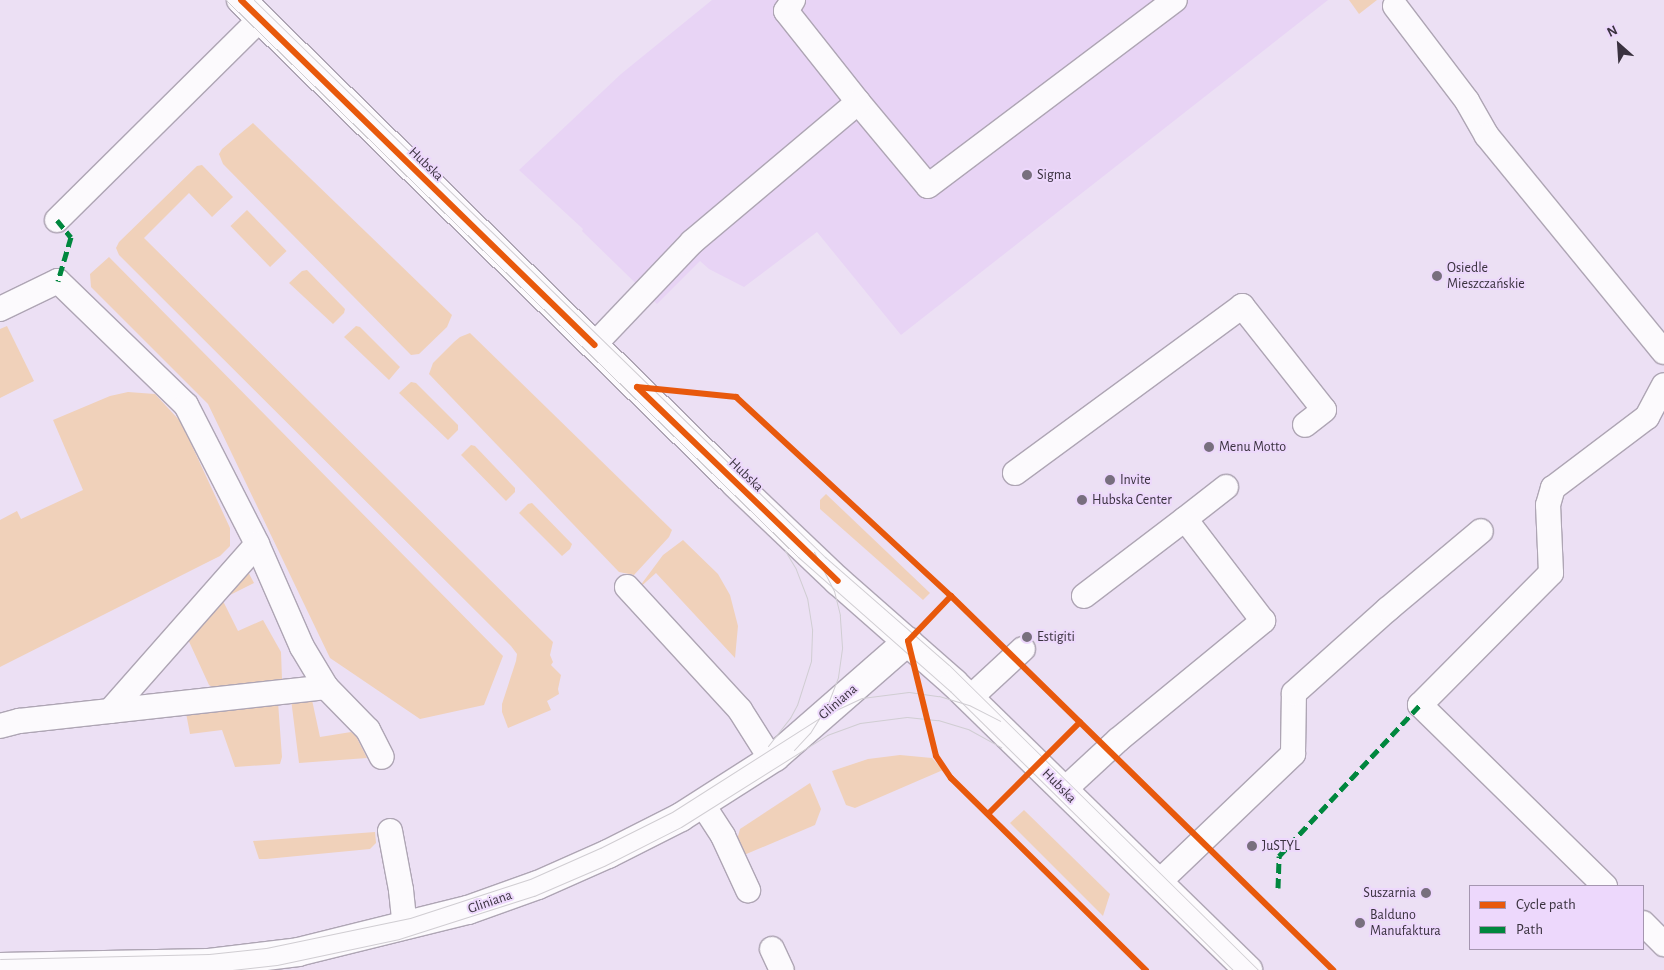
<!DOCTYPE html>
<meta charset="utf-8">
<style>
body{margin:0}
#map{position:relative;width:1664px;height:970px;overflow:hidden;background:#ece0f4;font-family:"Alegreya Sans",sans-serif}
div>[style]{position:absolute}
.built>*{inset:0;background:#e8d4f5}
.green>*{inset:0;background:#f0d1ba;transform-origin:0 0}
.roads{filter:drop-shadow(1px 0 #aea5b4) drop-shadow(-1px 0 #aea5b4) drop-shadow(0 1px #aea5b4) drop-shadow(0 -1px #aea5b4)}
.service>*{height:24px;margin:-12px;padding:0 12px;transform-origin:12px;border-radius:12px;background:#fcfafd}
.minor>*{height:28px;margin:-14px;padding:0 14px;transform-origin:14px;border-radius:14px;background:#fcfafd}
.tertiary>*{height:28px;margin:-14px;padding:0 14px;transform-origin:14px;border-radius:14px;background:#fcfafd}
.tram>*{height:1px;margin:-0.5px;padding:0 0.5px;transform-origin:0.5px;border-radius:0.5px;background:#d0cdd2}
.quiet>*{height:5px;margin-top:-2.5px;transform-origin:0;background:repeating-linear-gradient(90deg,#00873e 0 10px,transparent 0 15px)}
.cycleway>*{height:6px;margin:-3px;padding:0 3px;transform-origin:3px;border-radius:3px;background:#e8590c}
.dots>*{width:14px;height:14px;translate:-50% -50%;box-sizing:border-box;border:2px solid #edd8fc;border-radius:50%}
span{translate:-50% -50%;white-space:nowrap;text-align:center;line-height:1.15;-webkit-text-stroke:4px #edd8fc;paint-order:stroke}
.street-label{font-size:14px;color:#3a323f}
.poi-label{font-size:14px;color:#3a323f}
.left{translate:0 -50%;text-align:left}
.right{translate:-100% -50%;text-align:right}
.legend{position:absolute;left:1469px;top:885px;width:175px;height:65px;box-sizing:border-box;background:#edd8fc;border:1px solid #a596b0;margin:0;padding:6px 9px;list-style:none;font-size:15px;color:#3a323f}
.legend li{display:flex;align-items:center;gap:10px;height:25px}
.legend b{width:25px;border:1px solid #a596b0}
.north{position:absolute;left:1594px;top:20px;width:50px;height:50px;-webkit-text-stroke:4px #edd8fc;paint-order:stroke;rotate:334deg;font-size:14px;font-weight:700;line-height:20px;text-align:center;color:#3a323f}
.north::after{content:'';display:block;margin:auto;width:18px;height:22px;background:#3a323f;clip-path:polygon(50% 0,100% 100%,50% 72%,0 100%)}
</style>
<div id="map">
<div class="built">
<div style="clip-path:polygon(712px 0,1328px 0,901px 335px,817px 232px,744px 287px,709px 269px,700px 261px,657px 304px,582px 231px,583px 229px,519px 170px,621px 74px)"></div>
</div>
<div class="green">
<div style="clip-path:polygon(1349px 0,1377px 0,1359px 14px)"></div>
<div style="clip-path:polygon(253px 123px,452px 315px,447px 327px,419px 354px,411px 355px,223px 164px,219px 154px,222px 149px)"></div>
<div style="clip-path:polygon(202px 165px,233px 197px,212px 217px,189px 193px,144px 238px,553px 642px,550px 655px,553px 662px,551px 665px,561px 675px,558px 689px,559px 694px,547px 701px,551px 710px,508px 728px,502px 712px,502px 704px,516px 661px,517px 654px,511px 646px,119px 255px,116px 248px,119px 242px,197px 166px)"></div>
<div style="left:247px;top:210px;width:57px;height:23px;rotate:46deg"></div>
<div style="clip-path:polygon(109px 257px,503px 656px,484px 705px,420px 719px,330px 658px,208px 404px,91px 287px,90px 274px)"></div>
<div style="clip-path:polygon(307px 270px,345px 309px,344px 313px,333px 324px,289px 283px,302px 271px)"></div>
<div style="clip-path:polygon(7px 326px,34px 381px,0 398px,0 329px)"></div>
<div style="clip-path:polygon(356px 326px,360px 327px,400px 367px,389px 380px,344px 337px)"></div>
<div style="clip-path:polygon(470px 333px,672px 530px,669px 537px,634px 575px,619px 572px,429px 374px,433px 363px,454px 342px,460px 337px)"></div>
<div style="clip-path:polygon(411px 382px,416px 383px,458px 425px,458px 430px,448px 440px,399px 393px)"></div>
<div style="clip-path:polygon(128px 392px,155px 394px,181px 422px,230px 528px,230px 546px,220px 556px,204px 564px,0 667px,0 520px,17px 511px,21px 519px,83px 490px,53px 420px,110px 396px)"></div>
<div style="clip-path:polygon(471px 445px,475px 446px,515px 488px,515px 492px,506px 501px,461px 455px)"></div>
<div style="clip-path:polygon(826px 494px,930px 593px,923px 600px,820px 509px,820px 500px)"></div>
<div style="clip-path:polygon(532px 503px,572px 544px,570px 549px,562px 556px,519px 513px,528px 504px)"></div>
<div style="clip-path:polygon(683px 540px,718px 574px,730px 595px,738px 626px,735px 658px,656px 573px,637px 590px,663px 555px)"></div>
<div style="clip-path:polygon(245px 566px,254px 583px,222px 599px,238px 631px,263px 620px,281px 652px,282px 679px,280px 683px,219px 691px,209px 685px,186px 635px)"></div>
<div style="clip-path:polygon(291px 699px,312px 700px,320px 737px,351px 732px,356px 736px,367px 758px,299px 763px)"></div>
<div style="clip-path:polygon(278px 702px,282px 757px,280px 764px,235px 767px,222px 730px,190px 734px,186px 713px)"></div>
<div style="clip-path:polygon(900px 755px,932px 758px,943px 770px,855px 808px,846px 805px,832px 771px,868px 759px)"></div>
<div style="clip-path:polygon(810px 783px,821px 809px,815px 825px,744px 855px,737px 840px,740px 829px)"></div>
<div style="clip-path:polygon(1024px 810px,1110px 894px,1103px 916px,1010px 823px)"></div>
<div style="clip-path:polygon(375px 832px,376px 843px,370px 849px,266px 859px,259px 859px,253px 841px)"></div>
</div>
<div class="roads">
<div class="service">
<div style="left:793px;top:0;width:13px;rotate:122deg"></div>
<div style="left:786px;top:11px;width:116px;rotate:51.6deg"></div>
<div style="left:858px;top:102px;width:109px;rotate:50.2deg"></div>
<div style="left:928px;top:186px;width:309px;rotate:-37deg"></div>
<div style="left:1395px;top:6px;width:119px;rotate:52.8deg"></div>
<div style="left:1467px;top:101px;width:40px;rotate:60.3deg"></div>
<div style="left:1487px;top:136px;width:279px;rotate:50.7deg"></div>
<div style="left:57px;top:220px;width:286px;rotate:-44.7deg"></div>
<div style="left:0;top:309px;width:64px;rotate:-25.8deg"></div>
<div style="left:58px;top:281px;width:178px;rotate:44.1deg"></div>
<div style="left:186px;top:405px;width:156px;rotate:62.9deg"></div>
<div style="left:257px;top:544px;width:112px;rotate:66.4deg"></div>
<div style="left:302px;top:647px;width:47px;rotate:59deg"></div>
<div style="left:326px;top:687px;width:60px;rotate:45.7deg"></div>
<div style="left:368px;top:730px;width:30px;rotate:63deg"></div>
<div style="left:594px;top:345px;width:142px;rotate:-46.4deg"></div>
<div style="left:692px;top:242px;width:217px;rotate:-40.1deg"></div>
<div style="left:1015px;top:473px;width:282px;rotate:-36.3deg"></div>
<div style="left:1242px;top:306px;width:132px;rotate:51.7deg"></div>
<div style="left:1324px;top:410px;width:24px;rotate:142deg"></div>
<div style="left:1185px;top:519px;width:52px;rotate:-38deg"></div>
<div style="left:627px;top:587px;width:167px;rotate:47.4deg"></div>
<div style="left:740px;top:710px;width:58px;rotate:57.7deg"></div>
<div style="left:970px;top:698px;width:72px;rotate:-42.8deg"></div>
<div style="left:110px;top:711px;width:222px;rotate:-48.6deg"></div>
<div style="left:0;top:726px;width:20px;rotate:-15deg"></div>
<div style="left:19px;top:721px;width:309px;rotate:-6.3deg"></div>
<div style="left:1063px;top:791px;width:75px;rotate:-42.8deg"></div>
<div style="left:1118px;top:740px;width:188px;rotate:-39.4deg"></div>
<div style="left:1263px;top:621px;width:128px;rotate:-127.4deg"></div>
<div style="left:1185px;top:519px;width:127px;rotate:142.7deg"></div>
<div style="left:703px;top:805px;width:37px;rotate:57deg"></div>
<div style="left:723px;top:836px;width:60px;rotate:65.2deg"></div>
<div style="left:390px;top:831px;width:60px;rotate:79.4deg"></div>
<div style="left:401px;top:890px;width:37px;rotate:84deg"></div>
<div style="left:1158px;top:883px;width:187px;rotate:-43.7deg"></div>
<div style="left:1293px;top:754px;width:61px;rotate:-89.1deg"></div>
<div style="left:1294px;top:693px;width:126px;rotate:-41.8deg"></div>
<div style="left:1388px;top:609px;width:121px;rotate:-40deg"></div>
<div style="left:1605px;top:886px;width:259px;rotate:-135.6deg"></div>
<div style="left:1420px;top:705px;width:186px;rotate:-45.2deg"></div>
<div style="left:1551px;top:573px;width:68px;rotate:-92.5deg"></div>
<div style="left:1548px;top:505px;width:18px;rotate:-74deg"></div>
<div style="left:1553px;top:488px;width:118px;rotate:-37.1deg"></div>
<div style="left:1647px;top:417px;width:36px;rotate:-62deg"></div>
<div style="left:1643px;top:923px;width:30px;rotate:45deg"></div>
<div style="left:772px;top:949px;width:23px;rotate:65deg"></div>
</div>
<div class="minor">
<div style="left:0;top:967px;width:209px;rotate:-1.1deg"></div>
<div style="left:209px;top:963px;width:90px;rotate:-7deg"></div>
<div style="left:298px;top:952px;width:175px;rotate:-13.9deg"></div>
<div style="left:468px;top:910px;width:74px;rotate:-19.7deg"></div>
<div style="left:538px;top:885px;width:77px;rotate:-23.9deg"></div>
<div style="left:608px;top:854px;width:82px;rotate:-26.9deg"></div>
<div style="left:681px;top:817px;width:112px;rotate:-32.6deg"></div>
<div style="left:775px;top:757px;width:176px;rotate:-41.1deg"></div>
</div>
<div class="tertiary">
<div style="left:241px;top:0;width:692px;rotate:44.36deg"></div>
<div style="left:736px;top:484px;width:141px;rotate:43.6deg"></div>
<div style="left:838px;top:581px;width:154px;rotate:41.3deg"></div>
<div style="left:954px;top:683px;width:411px;rotate:44.3deg"></div>
</div>
</div>
<div class="tram">
<div style="left:226px;top:0;width:798px;rotate:44.24deg"></div>
<div style="left:798px;top:557px;width:203px;rotate:41.4deg"></div>
<div style="left:950px;top:691px;width:397px;rotate:44.6deg"></div>
<div style="left:254px;top:0;width:798px;rotate:44.29deg"></div>
<div style="left:825px;top:557px;width:164px;rotate:41.1deg"></div>
<div style="left:949px;top:665px;width:434px;rotate:44.6deg"></div>
<div style="left:768px;top:746px;width:36px;rotate:-52deg"></div>
<div style="left:790px;top:718px;width:15px;rotate:-62deg"></div>
<div style="left:797px;top:705px;width:46px;rotate:-72.3deg"></div>
<div style="left:811px;top:661px;width:32px;rotate:-88deg"></div>
<div style="left:812px;top:629px;width:31px;rotate:-99deg"></div>
<div style="left:807px;top:598px;width:31px;rotate:-111deg"></div>
<div style="left:796px;top:569px;width:21px;rotate:-121deg"></div>
<div style="left:794px;top:750px;width:23px;rotate:-47deg"></div>
<div style="left:810px;top:733px;width:32px;rotate:-58deg"></div>
<div style="left:827px;top:706px;width:31px;rotate:-69deg"></div>
<div style="left:838px;top:677px;width:30px;rotate:-82deg"></div>
<div style="left:842px;top:647px;width:32px;rotate:-94deg"></div>
<div style="left:840px;top:615px;width:25px;rotate:-104deg"></div>
<div style="left:834px;top:591px;width:44px;rotate:-117.1deg"></div>
<div style="left:0;top:959px;width:209px;rotate:-1.4deg"></div>
<div style="left:209px;top:954px;width:57px;rotate:-6deg"></div>
<div style="left:266px;top:948px;width:147px;rotate:-11.8deg"></div>
<div style="left:410px;top:918px;width:126px;rotate:-18deg"></div>
<div style="left:530px;top:879px;width:77px;rotate:-23.9deg"></div>
<div style="left:600px;top:848px;width:80px;rotate:-26.6deg"></div>
<div style="left:672px;top:812px;width:177px;rotate:-32.5deg"></div>
<div style="left:821px;top:717px;width:45px;rotate:-24.9deg"></div>
<div style="left:862px;top:698px;width:47px;rotate:-7.3deg"></div>
<div style="left:909px;top:692px;width:30px;rotate:8deg"></div>
<div style="left:939px;top:696px;width:31px;rotate:17deg"></div>
<div style="left:969px;top:705px;width:35px;rotate:27deg"></div>
<div style="left:232px;top:970px;width:45px;rotate:-6.3deg"></div>
<div style="left:277px;top:965px;width:125px;rotate:-12deg"></div>
<div style="left:399px;top:939px;width:142px;rotate:-17.7deg"></div>
<div style="left:534px;top:896px;width:76px;rotate:-23.2deg"></div>
<div style="left:604px;top:866px;width:86px;rotate:-26.9deg"></div>
<div style="left:681px;top:827px;width:173px;rotate:-32.2deg"></div>
<div style="left:827px;top:735px;width:35px;rotate:-20deg"></div>
<div style="left:860px;top:723px;width:47px;rotate:-7.3deg"></div>
<div style="left:907px;top:717px;width:31px;rotate:6deg"></div>
<div style="left:938px;top:720px;width:31px;rotate:17deg"></div>
<div style="left:968px;top:729px;width:38px;rotate:29deg"></div>
</div>
<div class="quiet">
<div style="left:57px;top:220px;width:22px;rotate:51deg"></div>
<div style="left:71px;top:237px;width:46px;rotate:106.5deg"></div>
<div style="left:1278px;top:888px;width:32px;rotate:-88deg"></div>
<div style="left:1279px;top:856px;width:207px;rotate:-47deg"></div>
</div>
<div class="cycleway">
<div style="left:241px;top:0;width:494px;rotate:44.3deg"></div>
<div style="left:637px;top:387px;width:100px;rotate:5.8deg"></div>
<div style="left:736px;top:397px;width:293px;rotate:42.8deg"></div>
<div style="left:951px;top:596px;width:535px;rotate:44.39deg"></div>
<div style="left:637px;top:387px;width:279px;rotate:44deg"></div>
<div style="left:951px;top:596px;width:62px;rotate:133.7deg"></div>
<div style="left:908px;top:641px;width:118px;rotate:76.3deg"></div>
<div style="left:936px;top:756px;width:27px;rotate:56deg"></div>
<div style="left:951px;top:778px;width:274px;rotate:44.6deg"></div>
<div style="left:988px;top:814px;width:130px;rotate:-45deg"></div>
</div>
<div class="dots">
<div style="left:1027px;top:175px;background:#786f7e"></div>
<div style="left:1437px;top:276px;background:#786f7e"></div>
<div style="left:1209px;top:447px;background:#786f7e"></div>
<div style="left:1110px;top:480px;background:#786f7e"></div>
<div style="left:1082px;top:500px;background:#786f7e"></div>
<div style="left:1027px;top:637px;background:#786f7e"></div>
<div style="left:1252px;top:846px;background:#786f7e"></div>
<div style="left:1426px;top:893px;background:#786f7e"></div>
<div style="left:1360px;top:923px;background:#786f7e"></div>
</div>
<div class="street-label">
<span style="left:426px;top:164px;rotate:44deg">Hubska</span>
<span style="left:746px;top:475px;rotate:44deg">Hubska</span>
<span style="left:838px;top:702px;rotate:-41deg">Gliniana</span>
<span style="left:1059px;top:786px;rotate:45deg">Hubska</span>
<span style="left:490px;top:902px;rotate:-19deg">Gliniana</span>
</div>
<div class="poi-label">
<span class="left" style="left:1037px;top:175px">Sigma</span>
<span class="left" style="left:1447px;top:276px">Osiedle<br>Mieszczańskie</span>
<span class="left" style="left:1219px;top:447px">Menu Motto</span>
<span class="left" style="left:1120px;top:480px">Invite</span>
<span class="left" style="left:1092px;top:500px">Hubska Center</span>
<span class="left" style="left:1037px;top:637px">Estigiti</span>
<span class="left" style="left:1262px;top:846px">JuSTYL</span>
<span class="right" style="left:1416px;top:893px">Suszarnia</span>
<span class="left" style="left:1370px;top:923px">Balduno<br>Manufaktura</span>
</div>
<ul class="legend">
<li><b style="height:6px;background:#e8590c"></b>Cycle path</li>
<li><b style="height:6px;background:#00873e"></b>Path</li>
</ul>
<div class="north">N</div>
</div>
